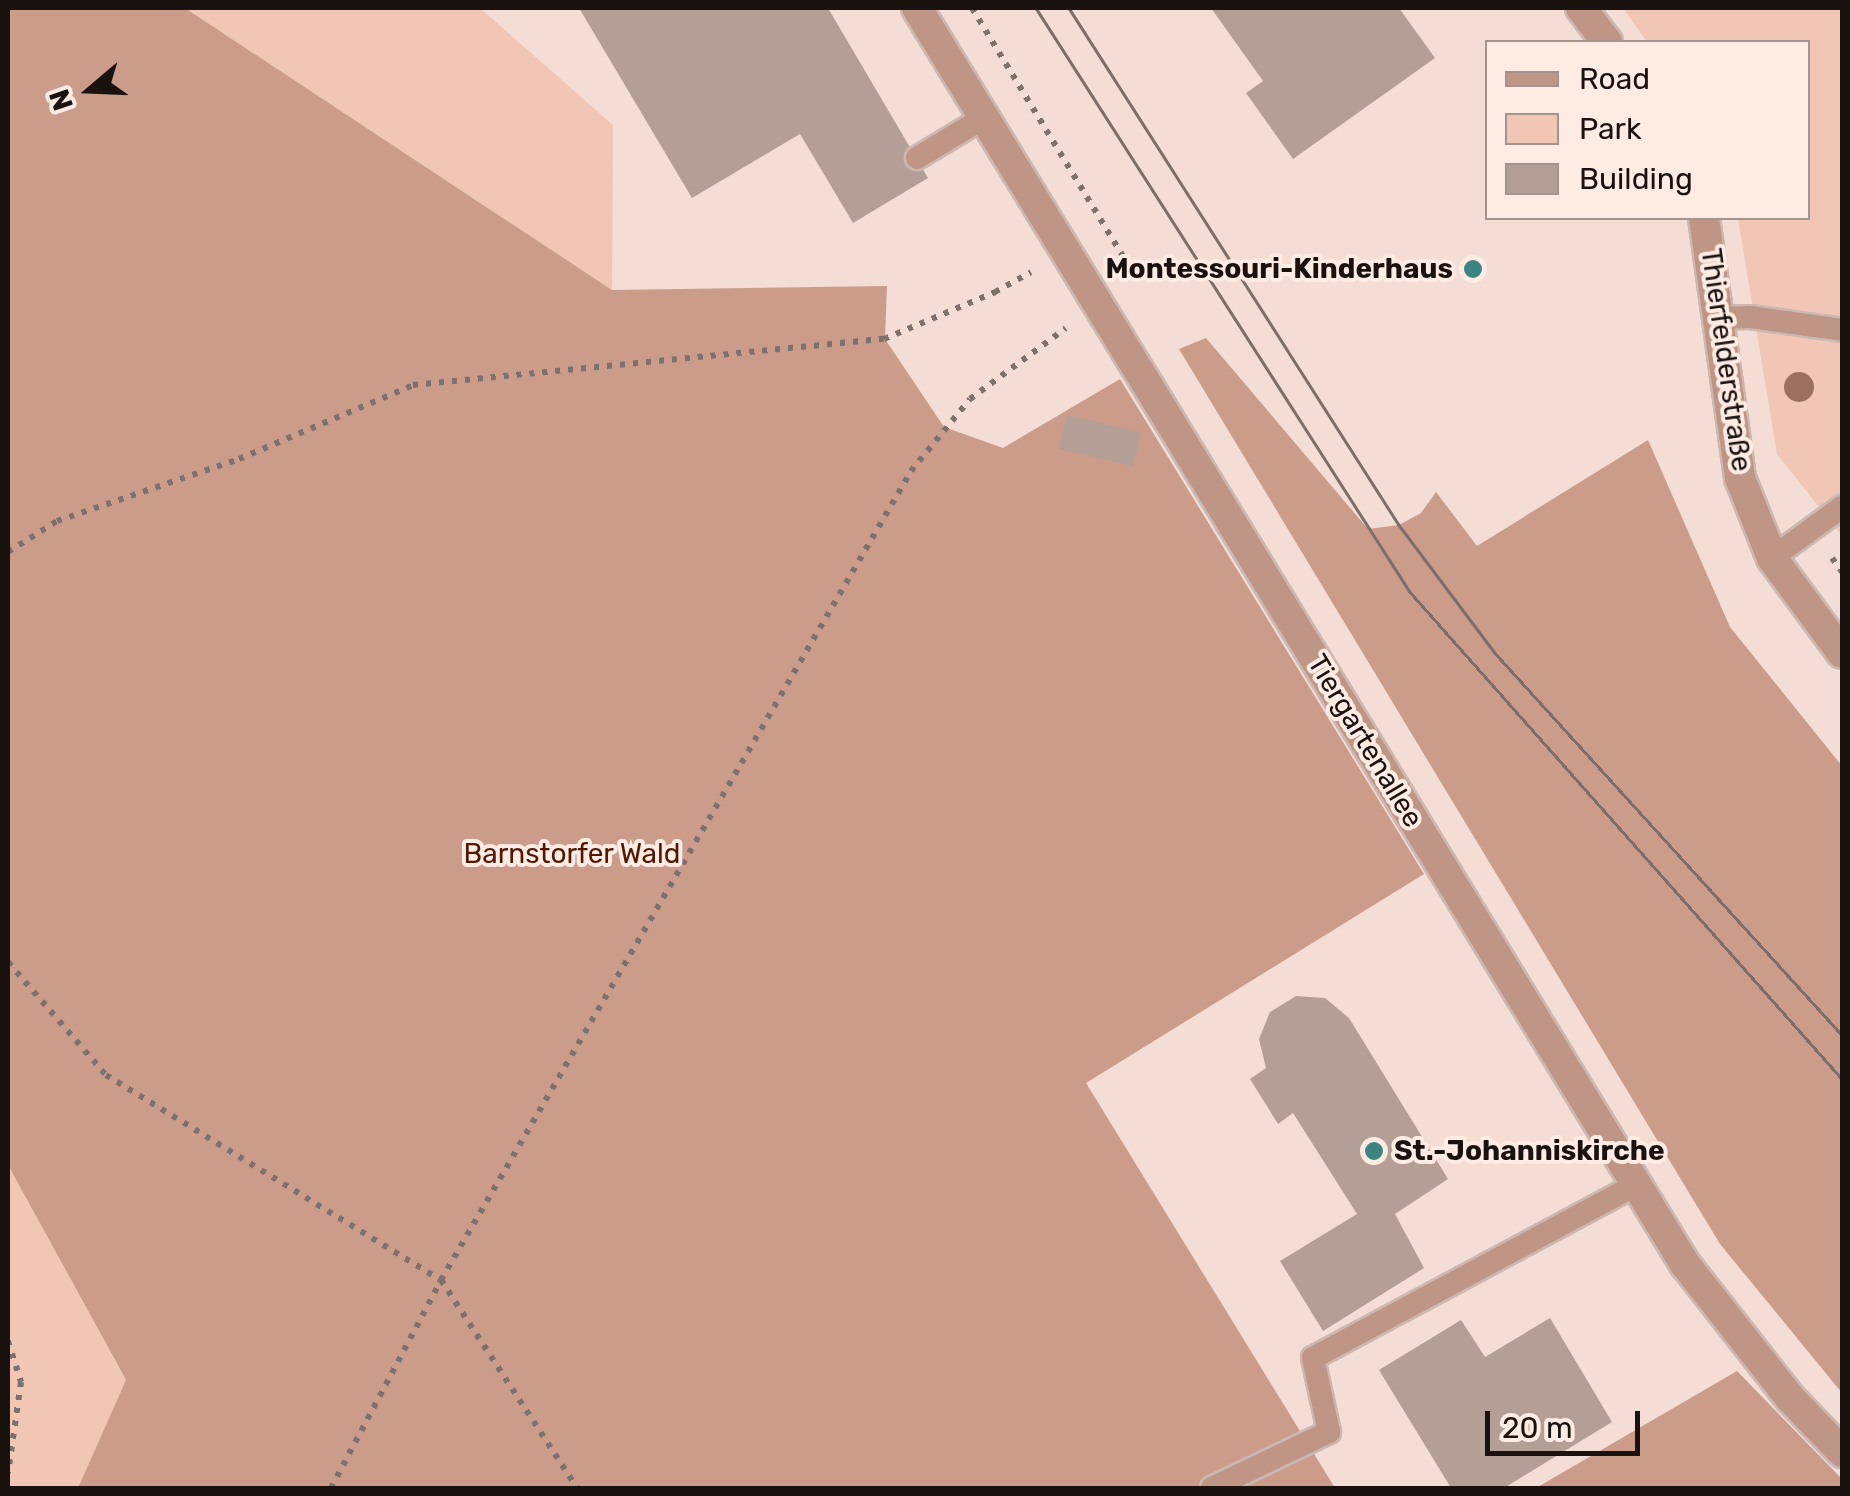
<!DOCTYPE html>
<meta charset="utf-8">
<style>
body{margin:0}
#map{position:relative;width:1850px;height:1496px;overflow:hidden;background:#f4ddd4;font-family:Rubik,sans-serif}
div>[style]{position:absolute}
.green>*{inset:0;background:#f1c6b5}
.forest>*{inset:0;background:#cc9c8a}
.building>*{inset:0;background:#b49f96;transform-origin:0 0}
.path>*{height:6px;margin-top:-3px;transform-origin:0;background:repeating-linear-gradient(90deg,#7e706a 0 5px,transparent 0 13px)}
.roads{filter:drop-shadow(2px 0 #cdb8b1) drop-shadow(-2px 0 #cdb8b1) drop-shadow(0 2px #cdb8b1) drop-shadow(0 -2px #cdb8b1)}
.lane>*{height:22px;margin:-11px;padding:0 11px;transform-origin:11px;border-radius:11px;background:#bf9585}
.street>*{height:30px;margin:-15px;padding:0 15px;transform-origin:15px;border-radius:15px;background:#bf9585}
.tram>*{height:2.5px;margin:-1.25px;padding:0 1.25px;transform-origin:1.25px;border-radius:1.25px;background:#7d6e69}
.trees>*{width:30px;height:30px;margin:-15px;border-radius:50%;background:#9a715f}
.dots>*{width:28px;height:28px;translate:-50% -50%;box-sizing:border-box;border:5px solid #feebe4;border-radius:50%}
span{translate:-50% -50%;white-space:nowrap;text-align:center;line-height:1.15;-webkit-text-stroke:8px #feebe4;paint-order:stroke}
.poi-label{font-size:28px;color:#1a120f;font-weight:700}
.right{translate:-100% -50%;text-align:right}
.left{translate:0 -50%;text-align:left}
.street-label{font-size:28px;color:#1a120f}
.park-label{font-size:28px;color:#511800}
.frame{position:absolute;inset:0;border:10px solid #1a120f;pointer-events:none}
.legend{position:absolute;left:1485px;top:40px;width:325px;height:180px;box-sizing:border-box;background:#feebe4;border:2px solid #a3948f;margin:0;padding:12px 18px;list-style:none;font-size:30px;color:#1a120f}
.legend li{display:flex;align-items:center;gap:20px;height:50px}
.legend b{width:50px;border:2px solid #a3948f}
.north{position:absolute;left:40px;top:40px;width:100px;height:100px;-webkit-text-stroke:8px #feebe4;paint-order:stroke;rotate:251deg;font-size:28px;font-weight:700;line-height:40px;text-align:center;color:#1a120f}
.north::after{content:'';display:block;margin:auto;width:35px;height:45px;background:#1a120f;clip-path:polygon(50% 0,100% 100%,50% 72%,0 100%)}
.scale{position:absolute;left:1485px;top:1411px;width:155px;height:45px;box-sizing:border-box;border:5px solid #1a120f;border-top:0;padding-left:12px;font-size:30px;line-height:35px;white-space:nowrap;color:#1a120f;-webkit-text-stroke:8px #feebe4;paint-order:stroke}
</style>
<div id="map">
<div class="green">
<div style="clip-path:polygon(185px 8px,480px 8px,613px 125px,612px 290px)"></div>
<div style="clip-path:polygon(1623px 8px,1842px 8px,1842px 536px,1777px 454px,1738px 218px,1808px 218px,1808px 42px,1647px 42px)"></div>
<div style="clip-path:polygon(8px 1165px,126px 1381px,78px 1488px,8px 1488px)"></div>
</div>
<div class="forest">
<div style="clip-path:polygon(8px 8px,185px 8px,612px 290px,887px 286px,885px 339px,944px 427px,1003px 448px,1120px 379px,1424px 874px,1086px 1083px,1335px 1488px,78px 1488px,126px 1380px,8px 1165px)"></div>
<div style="clip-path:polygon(1206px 338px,1368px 529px,1399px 525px,1421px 513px,1436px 492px,1477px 546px,1648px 440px,1730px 627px,1842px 766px,1842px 1393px,1720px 1244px,1179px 349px)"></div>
<div style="clip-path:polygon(1737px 1371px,1842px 1479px,1842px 1488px,1536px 1488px)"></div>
</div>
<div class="building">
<div style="clip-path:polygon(579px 8px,828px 8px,928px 178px,853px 223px,800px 134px,692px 198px)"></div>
<div style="clip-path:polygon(1211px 8px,1399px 8px,1435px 58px,1293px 159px,1246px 93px,1263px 81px)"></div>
<div style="left:1067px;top:415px;width:76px;height:35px;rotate:13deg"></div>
<div style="clip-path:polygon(1296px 996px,1325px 998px,1349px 1018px,1448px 1179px,1395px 1214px,1424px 1268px,1323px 1331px,1280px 1261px,1357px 1214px,1293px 1113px,1278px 1124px,1250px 1079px,1266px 1068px,1259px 1039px,1270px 1012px)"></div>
<div style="clip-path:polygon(1550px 1318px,1612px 1422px,1504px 1488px,1451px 1488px,1379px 1370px,1461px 1320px,1485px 1357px)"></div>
</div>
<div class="path">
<div style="left:972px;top:8px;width:323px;rotate:58.7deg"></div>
<div style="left:8px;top:552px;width:58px;rotate:-32.3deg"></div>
<div style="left:57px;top:521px;width:192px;rotate:-18.8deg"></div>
<div style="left:239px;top:459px;width:189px;rotate:-23deg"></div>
<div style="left:413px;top:385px;width:473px;rotate:-5.6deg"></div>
<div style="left:884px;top:339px;width:121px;rotate:-22.9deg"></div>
<div style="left:995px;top:292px;width:41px;rotate:-29.1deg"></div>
<div style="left:1832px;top:558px;width:17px;rotate:54deg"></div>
<div style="left:8px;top:962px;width:150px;rotate:49.1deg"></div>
<div style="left:106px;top:1075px;width:393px;rotate:31.5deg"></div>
<div style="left:441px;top:1280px;width:249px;rotate:56.8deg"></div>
<div style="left:8px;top:1341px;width:43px;rotate:72.4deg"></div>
<div style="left:21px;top:1382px;width:92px;rotate:98.1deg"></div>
<div style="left:331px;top:1488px;width:235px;rotate:-62.1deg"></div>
<div style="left:441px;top:1280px;width:936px;rotate:-59.84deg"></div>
<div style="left:911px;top:471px;width:93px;rotate:-50.7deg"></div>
<div style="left:970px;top:399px;width:119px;rotate:-36.5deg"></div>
</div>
<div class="roads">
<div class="lane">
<div style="left:917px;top:158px;width:79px;rotate:-31.1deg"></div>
<div style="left:1719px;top:318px;width:31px;rotate:-2deg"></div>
<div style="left:1750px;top:317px;width:93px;rotate:8deg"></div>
<div style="left:1772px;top:558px;width:87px;rotate:-36.1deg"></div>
<div style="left:1212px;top:1488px;width:130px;rotate:-25.6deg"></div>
<div style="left:1329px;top:1432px;width:76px;rotate:-102.2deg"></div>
<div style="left:1313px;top:1358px;width:366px;rotate:-28.2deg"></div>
</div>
<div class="street">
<div style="left:917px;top:8px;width:1472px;rotate:58.56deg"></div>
<div style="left:1685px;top:1264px;width:172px;rotate:51.9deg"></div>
<div style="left:1791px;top:1399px;width:74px;rotate:46.1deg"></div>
<div style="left:1581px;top:8px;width:43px;rotate:52.6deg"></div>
<div style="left:1704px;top:218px;width:262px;rotate:82.1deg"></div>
<div style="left:1740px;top:478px;width:86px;rotate:68.2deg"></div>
<div style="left:1772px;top:558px;width:118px;rotate:53.6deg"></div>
</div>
</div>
<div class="tram">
<div style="left:1036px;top:8px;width:693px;rotate:57.36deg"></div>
<div style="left:1410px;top:592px;width:651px;rotate:48.42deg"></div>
<div style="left:1069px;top:8px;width:613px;rotate:57.45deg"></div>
<div style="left:1399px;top:525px;width:160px;rotate:53.1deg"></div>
<div style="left:1495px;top:653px;width:516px;rotate:47.75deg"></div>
</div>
<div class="trees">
<div style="left:1799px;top:387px"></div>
</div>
<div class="dots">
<div style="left:1473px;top:269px;background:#3c8482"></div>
<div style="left:1374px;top:1151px;background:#3c8482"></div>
</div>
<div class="poi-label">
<span class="right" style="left:1453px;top:269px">Montessouri-Kinderhaus</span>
<span class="left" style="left:1394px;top:1151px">St.-Johanniskirche</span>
</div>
<div class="street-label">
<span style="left:1726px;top:360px;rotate:82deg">Thierfelderstraße</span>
<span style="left:1365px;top:741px;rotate:59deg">Tiergartenallee</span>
</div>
<div class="park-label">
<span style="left:572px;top:854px">Barnstorfer Wald</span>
</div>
<div class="frame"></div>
<ul class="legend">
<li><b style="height:12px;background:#bf9585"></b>Road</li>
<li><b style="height:28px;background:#f1c6b5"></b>Park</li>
<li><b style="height:28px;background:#b49f96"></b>Building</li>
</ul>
<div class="north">N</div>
<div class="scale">20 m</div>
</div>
